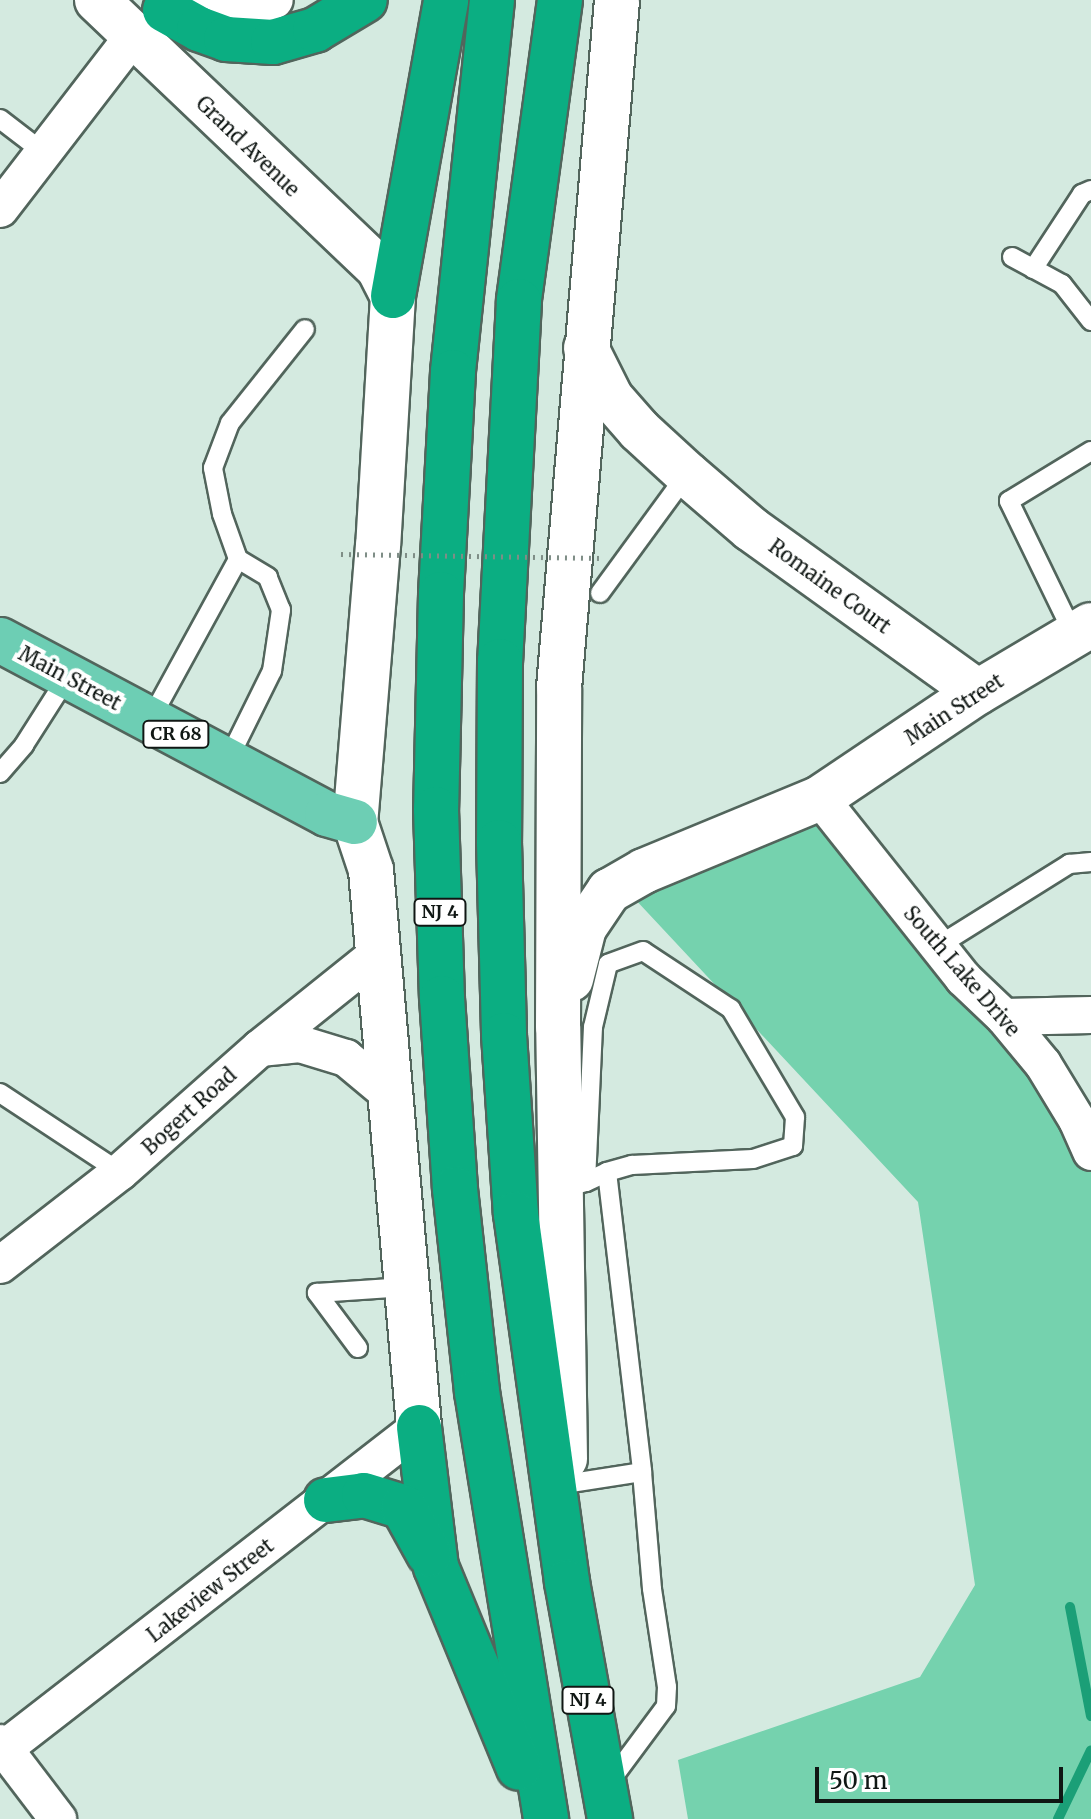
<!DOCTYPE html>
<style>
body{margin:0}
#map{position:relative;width:1091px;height:1819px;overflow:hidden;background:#d4eae0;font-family:Merriweather,serif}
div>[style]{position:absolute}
.green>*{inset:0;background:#75d2ae}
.stream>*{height:10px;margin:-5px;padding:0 5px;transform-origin:5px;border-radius:5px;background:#1b9f77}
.roads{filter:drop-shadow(2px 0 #52655c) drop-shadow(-2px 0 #52655c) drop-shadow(0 2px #52655c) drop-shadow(0 -2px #52655c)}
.lane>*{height:18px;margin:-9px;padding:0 9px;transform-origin:9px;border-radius:9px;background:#fff}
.street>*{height:36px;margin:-18px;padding:0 18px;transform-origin:18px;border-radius:18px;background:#fff}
.secondary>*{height:44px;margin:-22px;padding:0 22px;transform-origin:22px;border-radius:22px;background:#fff}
.primary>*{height:44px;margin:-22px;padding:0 22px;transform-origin:22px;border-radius:22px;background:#6dceb4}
.highway>*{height:44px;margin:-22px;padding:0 22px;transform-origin:22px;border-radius:22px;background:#0bae82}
.path-bridge>*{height:5px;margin-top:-2.5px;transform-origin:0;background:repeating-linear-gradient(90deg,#7e8d86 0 2px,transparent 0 8px)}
span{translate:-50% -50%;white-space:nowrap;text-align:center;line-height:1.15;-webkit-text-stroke:8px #fff;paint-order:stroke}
.shield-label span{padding:2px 6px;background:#fff;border:2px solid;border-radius:6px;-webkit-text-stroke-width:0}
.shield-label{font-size:18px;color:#101714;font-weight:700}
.street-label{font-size:20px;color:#101714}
.scale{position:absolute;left:815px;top:1767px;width:248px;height:36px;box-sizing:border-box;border:4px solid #101714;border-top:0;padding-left:10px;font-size:24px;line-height:28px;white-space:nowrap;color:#101714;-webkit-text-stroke:6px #fff;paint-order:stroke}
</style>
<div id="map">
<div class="green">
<div style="clip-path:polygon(795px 799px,1077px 1120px,1091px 1156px,1091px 1819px,688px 1819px,678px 1760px,920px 1677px,975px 1585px,918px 1202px,605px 867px)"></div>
</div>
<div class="stream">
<div style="left:1070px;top:1607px;width:111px;rotate:79.1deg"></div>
<div style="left:1058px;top:1819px;width:76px;rotate:-64.4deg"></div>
</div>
<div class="roads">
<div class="lane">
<div style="left:0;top:119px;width:54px;rotate:37.5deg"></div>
<div style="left:1012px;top:257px;width:57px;rotate:28.4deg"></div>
<div style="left:1062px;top:284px;width:47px;rotate:51.9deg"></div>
<div style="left:1033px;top:269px;width:90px;rotate:-56.8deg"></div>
<div style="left:1082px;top:194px;width:10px;rotate:-24deg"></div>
<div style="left:600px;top:593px;width:147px;rotate:-53.8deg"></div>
<div style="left:1074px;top:635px;width:149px;rotate:-115.9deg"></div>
<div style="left:1009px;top:501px;width:96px;rotate:-31.4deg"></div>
<div style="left:150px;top:720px;width:183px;rotate:-61.3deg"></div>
<div style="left:238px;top:559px;width:48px;rotate:-109.6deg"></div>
<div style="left:222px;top:514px;width:47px;rotate:-101.1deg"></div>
<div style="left:213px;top:468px;width:48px;rotate:-69.3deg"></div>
<div style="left:230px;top:423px;width:120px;rotate:-51.4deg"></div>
<div style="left:227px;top:762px;width:102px;rotate:-63.7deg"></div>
<div style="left:272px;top:671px;width:62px;rotate:-81.6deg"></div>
<div style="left:281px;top:610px;width:35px;rotate:-112deg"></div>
<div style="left:268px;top:577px;width:35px;rotate:-149deg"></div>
<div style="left:0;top:773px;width:37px;rotate:-49deg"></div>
<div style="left:24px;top:745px;width:82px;rotate:-57.5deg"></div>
<div style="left:938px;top:946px;width:155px;rotate:-32deg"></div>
<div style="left:1069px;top:864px;width:22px;rotate:-5deg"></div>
<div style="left:0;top:1093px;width:144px;rotate:33.4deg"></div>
<div style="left:607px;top:1172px;width:302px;rotate:83.3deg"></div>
<div style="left:642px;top:1472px;width:117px;rotate:85.1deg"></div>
<div style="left:652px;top:1589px;width:99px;rotate:81.3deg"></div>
<div style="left:667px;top:1687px;width:19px;rotate:93deg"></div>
<div style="left:666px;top:1706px;width:97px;rotate:126.6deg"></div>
<div style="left:561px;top:1189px;width:26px;rotate:-16deg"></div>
<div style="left:586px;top:1182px;width:23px;rotate:-25deg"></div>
<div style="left:607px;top:1172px;width:26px;rotate:-16deg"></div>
<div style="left:632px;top:1165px;width:121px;rotate:-2.8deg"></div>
<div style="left:753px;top:1159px;width:42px;rotate:-18deg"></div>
<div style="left:793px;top:1146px;width:29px;rotate:-86deg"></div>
<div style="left:795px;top:1117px;width:126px;rotate:-120.7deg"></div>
<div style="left:731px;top:1009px;width:105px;rotate:-146.6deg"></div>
<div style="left:643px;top:951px;width:37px;rotate:160deg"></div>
<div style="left:608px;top:964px;width:65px;rotate:103.4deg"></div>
<div style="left:593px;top:1027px;width:155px;rotate:92.6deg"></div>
<div style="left:358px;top:1348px;width:69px;rotate:-126.7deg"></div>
<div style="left:317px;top:1293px;width:89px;rotate:-3.9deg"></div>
<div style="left:565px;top:1484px;width:78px;rotate:-8.9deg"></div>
</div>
<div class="street">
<div style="left:181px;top:13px;width:22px;rotate:13deg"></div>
<div style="left:202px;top:18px;width:32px;rotate:-2deg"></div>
<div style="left:234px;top:17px;width:44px;rotate:-22.5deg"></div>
<div style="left:0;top:209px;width:218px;rotate:-52.4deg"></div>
<div style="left:820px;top:798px;width:230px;rotate:51.5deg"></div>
<div style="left:963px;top:978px;width:57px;rotate:43.6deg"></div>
<div style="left:1004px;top:1017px;width:61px;rotate:50.3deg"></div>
<div style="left:1043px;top:1064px;width:66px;rotate:58.7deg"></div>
<div style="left:1077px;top:1120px;width:35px;rotate:66deg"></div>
<div style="left:1004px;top:1017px;width:87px;rotate:-1.3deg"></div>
<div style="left:260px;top:1048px;width:40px;rotate:-5.7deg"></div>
<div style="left:300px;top:1044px;width:48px;rotate:16.9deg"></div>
<div style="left:346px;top:1058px;width:55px;rotate:39.8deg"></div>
<div style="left:0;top:1265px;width:152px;rotate:-37.8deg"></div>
<div style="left:120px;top:1172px;width:187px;rotate:-41.5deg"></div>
<div style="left:260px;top:1048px;width:149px;rotate:-38.7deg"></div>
<div style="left:0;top:1743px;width:96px;rotate:52.7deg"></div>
<div style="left:0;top:1752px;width:530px;rotate:-37.8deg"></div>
</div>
<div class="secondary">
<div style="left:97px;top:0;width:390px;rotate:43.6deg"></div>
<div style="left:379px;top:269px;width:30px;rotate:63deg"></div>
<div style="left:393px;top:296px;width:249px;rotate:93.4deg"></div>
<div style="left:378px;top:545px;width:278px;rotate:94.7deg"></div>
<div style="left:355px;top:822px;width:51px;rotate:71.6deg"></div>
<div style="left:371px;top:870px;width:559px;rotate:85.07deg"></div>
<div style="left:586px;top:348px;width:56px;rotate:63.4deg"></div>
<div style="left:611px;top:398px;width:43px;rotate:48.8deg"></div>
<div style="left:639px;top:430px;width:65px;rotate:42.5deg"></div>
<div style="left:687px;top:474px;width:84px;rotate:40.7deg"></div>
<div style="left:751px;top:529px;width:279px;rotate:35.7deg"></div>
<div style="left:571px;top:979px;width:53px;rotate:-75.7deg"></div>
<div style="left:584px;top:928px;width:45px;rotate:-56deg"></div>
<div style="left:609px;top:891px;width:40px;rotate:-29.7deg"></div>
<div style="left:644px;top:871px;width:191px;rotate:-22.5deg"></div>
<div style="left:820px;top:798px;width:190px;rotate:-33.9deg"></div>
<div style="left:978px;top:692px;width:131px;rotate:-30.7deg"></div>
<div style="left:565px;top:1459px;width:432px;rotate:-90.9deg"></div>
<div style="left:558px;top:1027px;width:339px;rotate:-89.8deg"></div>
<div style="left:559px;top:688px;width:690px;rotate:-85.18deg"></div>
</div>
<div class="primary">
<div style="left:0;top:640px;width:370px;rotate:28deg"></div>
<div style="left:327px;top:814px;width:29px;rotate:16deg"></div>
</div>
<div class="highway">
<div style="left:492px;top:0;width:374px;rotate:96deg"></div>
<div style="left:453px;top:372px;width:222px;rotate:93.1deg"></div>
<div style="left:441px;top:594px;width:215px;rotate:91.3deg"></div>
<div style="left:436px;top:809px;width:189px;rotate:88.2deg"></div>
<div style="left:442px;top:998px;width:191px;rotate:86.1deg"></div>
<div style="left:455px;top:1189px;width:204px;rotate:83.8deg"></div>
<div style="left:477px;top:1392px;width:433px;rotate:80.8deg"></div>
<div style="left:560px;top:0;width:304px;rotate:97.8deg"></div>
<div style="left:519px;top:301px;width:361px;rotate:93deg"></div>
<div style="left:500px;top:661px;width:181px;rotate:90.3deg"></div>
<div style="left:499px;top:842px;width:193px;rotate:88.5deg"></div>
<div style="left:504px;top:1035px;width:179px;rotate:86.2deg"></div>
<div style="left:516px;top:1214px;width:372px;rotate:82.1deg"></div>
<div style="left:567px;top:1582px;width:241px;rotate:79.7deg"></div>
<div style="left:165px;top:10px;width:39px;rotate:29deg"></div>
<div style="left:199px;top:29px;width:29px;rotate:20deg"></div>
<div style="left:226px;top:39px;width:47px;rotate:3.7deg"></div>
<div style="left:273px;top:42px;width:44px;rotate:-15.9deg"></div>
<div style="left:315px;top:30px;width:58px;rotate:-31deg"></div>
<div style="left:393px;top:296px;width:301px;rotate:-79.8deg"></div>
<div style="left:419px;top:1427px;width:141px;rotate:83.1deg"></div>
<div style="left:436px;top:1567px;width:217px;rotate:67.6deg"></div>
<div style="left:326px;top:1500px;width:38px;rotate:-7deg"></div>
<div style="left:364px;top:1495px;width:41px;rotate:17.1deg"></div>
<div style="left:403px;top:1507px;width:54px;rotate:61deg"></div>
</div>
</div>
<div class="path-bridge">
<div style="left:341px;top:554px;width:261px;rotate:0.9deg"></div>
</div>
<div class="shield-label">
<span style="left:176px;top:734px">CR 68</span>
<span style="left:440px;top:912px">NJ 4</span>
<span style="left:588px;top:1700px">NJ 4</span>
</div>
<div class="street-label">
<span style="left:248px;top:146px;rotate:44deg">Grand Avenue</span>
<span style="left:830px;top:586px;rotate:36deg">Romaine Court</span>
<span style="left:70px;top:678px;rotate:28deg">Main Street</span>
<span style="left:954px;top:709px;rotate:-33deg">Main Street</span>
<span style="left:962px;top:971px;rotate:49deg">South Lake Drive</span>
<span style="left:189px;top:1111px;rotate:-42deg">Bogert Road</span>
<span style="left:210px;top:1590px;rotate:-38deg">Lakeview Street</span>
</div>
<div class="scale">50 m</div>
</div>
